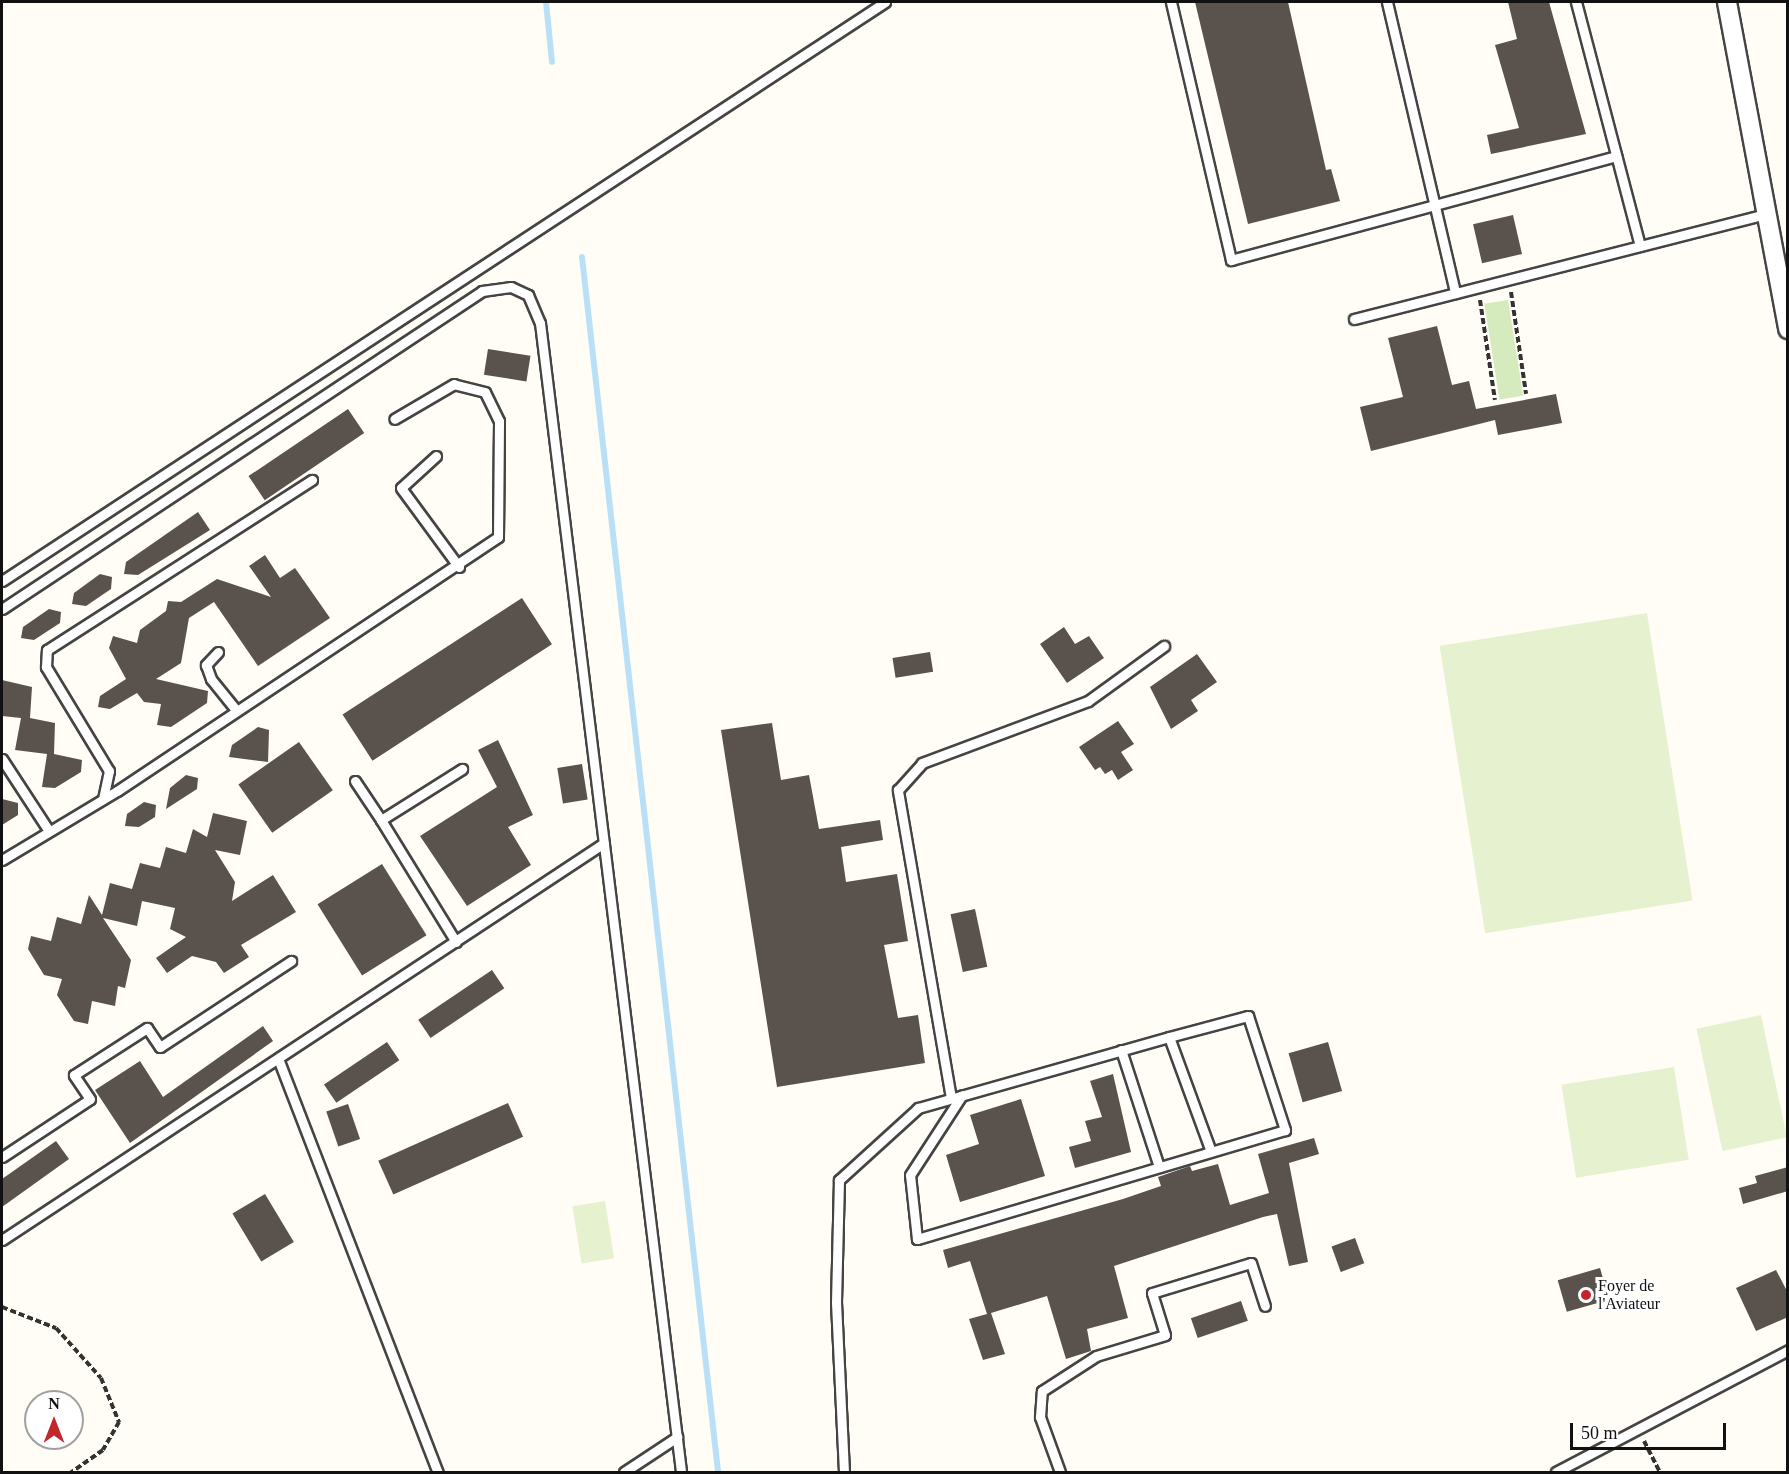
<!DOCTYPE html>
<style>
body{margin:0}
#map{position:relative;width:1789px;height:1474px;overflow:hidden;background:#fffdf5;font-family:Georgia,serif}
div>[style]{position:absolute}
.green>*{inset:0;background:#d5ebbd;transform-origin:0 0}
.pitch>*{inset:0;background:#e6f2cf;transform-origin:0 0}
.stream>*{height:6px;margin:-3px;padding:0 3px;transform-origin:3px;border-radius:3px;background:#b9e0f7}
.building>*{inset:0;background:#5a524d;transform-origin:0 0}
.path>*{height:4px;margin-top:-2px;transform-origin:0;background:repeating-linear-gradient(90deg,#333 0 6px,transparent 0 9px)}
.roads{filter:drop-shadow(2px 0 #444) drop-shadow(-2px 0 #444) drop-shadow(0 2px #444) drop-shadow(0 -2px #444)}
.lane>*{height:9px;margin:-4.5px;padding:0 4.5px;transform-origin:4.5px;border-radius:4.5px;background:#fff}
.street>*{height:18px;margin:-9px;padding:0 9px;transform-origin:9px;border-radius:9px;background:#fff}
.dots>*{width:16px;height:16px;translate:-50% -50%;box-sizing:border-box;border:3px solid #fff;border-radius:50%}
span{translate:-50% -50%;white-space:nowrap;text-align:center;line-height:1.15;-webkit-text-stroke:6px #fff;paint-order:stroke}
.poi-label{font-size:16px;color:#111}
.left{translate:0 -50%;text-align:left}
.frame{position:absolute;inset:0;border:3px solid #111;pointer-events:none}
.north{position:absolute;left:24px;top:1390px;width:60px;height:60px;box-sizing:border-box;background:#fff;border:2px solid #a0a0a0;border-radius:50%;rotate:0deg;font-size:16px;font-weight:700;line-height:24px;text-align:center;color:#111}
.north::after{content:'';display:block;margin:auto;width:21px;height:27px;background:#c4262e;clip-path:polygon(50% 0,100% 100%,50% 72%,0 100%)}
.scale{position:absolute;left:1570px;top:1423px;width:156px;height:27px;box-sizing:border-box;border:3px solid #111;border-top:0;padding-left:8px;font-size:18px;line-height:21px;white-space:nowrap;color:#111;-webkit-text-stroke:4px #fff;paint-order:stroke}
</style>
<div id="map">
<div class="green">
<div style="left:1508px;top:300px;width:97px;height:24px;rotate:81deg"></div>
</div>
<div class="pitch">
<div style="left:1647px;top:613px;width:291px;height:210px;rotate:81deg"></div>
<div style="left:1761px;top:1015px;width:125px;height:66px;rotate:78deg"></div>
<div style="left:1674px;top:1067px;width:94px;height:114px;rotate:81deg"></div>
<div style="left:605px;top:1201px;width:58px;height:33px;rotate:81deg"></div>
</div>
<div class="stream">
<div style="left:546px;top:2px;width:60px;rotate:84.3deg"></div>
<div style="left:582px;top:257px;width:1223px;rotate:83.61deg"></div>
</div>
<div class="building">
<div style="clip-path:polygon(1195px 2px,1288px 2px,1326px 170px,1331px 169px,1340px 201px,1248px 224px)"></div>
<div style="clip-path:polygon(1508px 2px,1549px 2px,1586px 134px,1491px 154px,1487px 135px,1519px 128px,1495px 45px,1517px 39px)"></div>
<div style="left:1513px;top:215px;width:40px;height:41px;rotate:77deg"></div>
<div style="clip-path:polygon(1437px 326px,1452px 385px,1469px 381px,1476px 409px,1556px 394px,1562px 423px,1498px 435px,1495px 420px,1371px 451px,1360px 407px,1403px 397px,1388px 338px)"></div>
<div style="left:488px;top:349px;width:43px;height:26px;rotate:9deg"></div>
<div style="left:348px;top:409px;width:29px;height:120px;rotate:56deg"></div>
<div style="clip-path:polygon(198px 512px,210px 530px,138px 575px,124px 574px,126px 562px)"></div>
<div style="clip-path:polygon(265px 555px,280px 578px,295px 568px,330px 618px,258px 666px,214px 602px,189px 618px,181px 663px,156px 679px,208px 691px,207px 703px,171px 727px,157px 725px,161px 704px,144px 702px,137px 693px,110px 709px,98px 707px,100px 696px,126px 679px,109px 648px,113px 636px,137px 643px,140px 630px,166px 611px,168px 601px,181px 602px,217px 579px,271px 597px,249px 566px)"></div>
<div style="clip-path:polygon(100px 574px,112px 577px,111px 589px,86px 606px,72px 604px,74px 593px)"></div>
<div style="left:522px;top:598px;width:55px;height:214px;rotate:57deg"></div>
<div style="clip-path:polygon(49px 609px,61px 612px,60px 623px,34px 640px,21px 638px,23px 627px)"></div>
<div style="clip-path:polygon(1064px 627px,1075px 644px,1089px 636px,1104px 658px,1067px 683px,1040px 644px)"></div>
<div style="left:930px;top:652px;width:20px;height:38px;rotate:81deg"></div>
<div style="clip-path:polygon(1197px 654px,1217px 682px,1191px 700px,1198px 711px,1171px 729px,1150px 687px)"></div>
<div style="clip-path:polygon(2px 680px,32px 687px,30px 718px,55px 723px,54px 754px,82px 760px,81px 772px,55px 788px,42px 787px,47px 754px,15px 750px,21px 718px,2px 716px)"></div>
<div style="clip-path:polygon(1118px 721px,1134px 744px,1121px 752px,1133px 770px,1118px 780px,1112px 770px,1105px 774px,1100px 767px,1095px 770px,1079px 747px)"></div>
<div style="clip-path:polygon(772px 723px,781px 780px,809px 775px,819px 829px,880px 820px,883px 840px,841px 847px,846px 882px,897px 874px,908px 941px,884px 945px,898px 1018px,918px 1015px,925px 1063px,777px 1087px,721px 730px)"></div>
<div style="clip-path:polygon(258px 727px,269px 730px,268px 762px,229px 757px,232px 745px)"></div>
<div style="clip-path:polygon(498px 740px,533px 815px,508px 827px,531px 865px,467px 906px,420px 836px,497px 787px,478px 750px)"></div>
<div style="left:299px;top:742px;width:59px;height:74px;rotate:55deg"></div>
<div style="left:582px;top:764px;width:36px;height:25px;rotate:81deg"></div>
<div style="clip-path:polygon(186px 775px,198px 778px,197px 789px,166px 809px,170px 788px)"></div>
<div style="clip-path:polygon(2px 799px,18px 803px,18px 815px,2px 825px)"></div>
<div style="clip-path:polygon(144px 802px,156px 805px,155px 817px,139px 827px,125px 826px,127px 814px)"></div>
<div style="clip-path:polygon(213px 813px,247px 821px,240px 855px,215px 850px,235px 882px,232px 901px,273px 875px,296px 912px,241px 945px,249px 957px,224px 973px,216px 962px,192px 956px,167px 973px,156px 958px,186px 937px,170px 929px,175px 908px,142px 901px,137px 926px,103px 918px,131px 960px,125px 988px,118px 986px,115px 1006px,92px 1001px,88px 1024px,74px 1021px,57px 995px,62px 979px,44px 975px,28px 949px,31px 936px,51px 941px,57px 917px,81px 924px,89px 895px,102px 915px,110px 883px,132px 889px,140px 863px,160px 868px,166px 847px,186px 853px,193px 829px,207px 837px)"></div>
<div style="left:382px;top:864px;width:84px;height:76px;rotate:58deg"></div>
<div style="left:975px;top:909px;width:59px;height:25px;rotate:78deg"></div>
<div style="left:492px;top:970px;width:22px;height:89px;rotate:56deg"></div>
<div style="clip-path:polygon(263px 1026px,273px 1041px,130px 1143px,95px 1090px,140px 1061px,163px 1097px)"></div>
<div style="left:387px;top:1042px;width:22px;height:76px;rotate:56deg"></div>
<div style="left:1328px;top:1042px;width:51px;height:41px;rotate:74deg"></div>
<div style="clip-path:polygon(1113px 1074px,1131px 1152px,1075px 1168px,1069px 1147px,1091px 1141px,1085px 1121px,1102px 1117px,1090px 1081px)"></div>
<div style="clip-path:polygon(1021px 1099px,1045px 1176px,960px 1202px,946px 1155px,979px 1144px,970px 1115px)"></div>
<div style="left:508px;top:1103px;width:37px;height:142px;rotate:66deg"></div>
<div style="left:348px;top:1104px;width:37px;height:23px;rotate:71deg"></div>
<div style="clip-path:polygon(1314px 1138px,1319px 1154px,1289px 1163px,1308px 1262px,1289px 1266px,1277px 1214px,1263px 1217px,1114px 1266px,1128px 1318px,1087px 1329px,1091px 1351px,1066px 1359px,1047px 1296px,991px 1313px,1005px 1354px,983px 1360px,969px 1319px,987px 1314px,970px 1261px,948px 1268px,943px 1250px,1123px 1199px,1161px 1186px,1158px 1177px,1190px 1166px,1192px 1171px,1218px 1164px,1230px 1205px,1269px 1193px,1258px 1154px)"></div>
<div style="clip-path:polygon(56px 1141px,69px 1159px,2px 1207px,2px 1179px)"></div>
<div style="clip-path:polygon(1788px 1167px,1788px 1191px,1743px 1204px,1739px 1188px,1757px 1183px,1755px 1176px)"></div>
<div style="left:265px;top:1194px;width:56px;height:38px;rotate:59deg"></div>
<div style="left:1355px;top:1238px;width:27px;height:25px;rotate:70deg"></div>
<div style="left:1600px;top:1268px;width:33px;height:44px;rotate:74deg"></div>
<div style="clip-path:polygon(1776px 1270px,1788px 1293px,1788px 1317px,1756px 1331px,1736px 1288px)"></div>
<div style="left:1241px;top:1301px;width:21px;height:53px;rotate:71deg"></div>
</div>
<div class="path">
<div style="left:1511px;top:292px;width:103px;rotate:81.6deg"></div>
<div style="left:1480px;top:300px;width:101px;rotate:81.5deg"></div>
<div style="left:2px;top:1307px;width:58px;rotate:21.3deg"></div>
<div style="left:56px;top:1328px;width:67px;rotate:48deg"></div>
<div style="left:101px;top:1378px;width:48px;rotate:67.8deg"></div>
<div style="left:119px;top:1422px;width:32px;rotate:120deg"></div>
<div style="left:103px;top:1450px;width:39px;rotate:145deg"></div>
<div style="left:1644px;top:1441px;width:35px;rotate:63deg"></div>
</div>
<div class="roads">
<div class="lane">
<div style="left:1171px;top:2px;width:265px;rotate:76.9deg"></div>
<div style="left:1231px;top:260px;width:399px;rotate:-15.1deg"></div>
<div style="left:1387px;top:2px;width:299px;rotate:76.8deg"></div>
<div style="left:1576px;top:2px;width:252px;rotate:75.3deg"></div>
<div style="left:1354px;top:319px;width:425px;rotate:-14.3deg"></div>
<div style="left:436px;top:456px;width:47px;rotate:137.6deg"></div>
<div style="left:401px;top:488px;width:98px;rotate:53.7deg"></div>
<div style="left:2px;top:581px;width:1056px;rotate:-33.25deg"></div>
<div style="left:2px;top:609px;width:576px;rotate:-33.52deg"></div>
<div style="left:482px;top:291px;width:29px;rotate:-8deg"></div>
<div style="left:511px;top:287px;width:19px;rotate:25deg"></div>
<div style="left:528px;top:295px;width:30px;rotate:67deg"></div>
<div style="left:540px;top:323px;width:1158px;rotate:83deg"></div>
<div style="left:218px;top:652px;width:18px;rotate:133deg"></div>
<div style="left:206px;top:665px;width:15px;rotate:70deg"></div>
<div style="left:211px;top:679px;width:40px;rotate:51deg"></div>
<div style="left:2px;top:759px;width:86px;rotate:56.9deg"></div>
<div style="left:355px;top:781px;width:47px;rotate:56.3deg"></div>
<div style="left:103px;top:799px;width:29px;rotate:-78deg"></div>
<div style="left:109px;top:771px;width:122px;rotate:-121.2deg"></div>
<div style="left:46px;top:667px;width:17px;rotate:-87deg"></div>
<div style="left:47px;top:650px;width:315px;rotate:-32.7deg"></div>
<div style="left:2px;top:860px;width:134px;rotate:-31deg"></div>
<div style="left:117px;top:791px;width:458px;rotate:-33.7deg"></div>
<div style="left:498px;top:537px;width:116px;rotate:-89.5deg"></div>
<div style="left:499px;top:421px;width:32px;rotate:-116deg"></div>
<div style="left:485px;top:392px;width:32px;rotate:-166deg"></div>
<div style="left:454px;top:384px;width:69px;rotate:149.7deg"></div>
<div style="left:456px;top:942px;width:143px;rotate:-121.6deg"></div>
<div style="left:381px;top:820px;width:96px;rotate:-32.2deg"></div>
<div style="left:1169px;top:1037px;width:122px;rotate:69.9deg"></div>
<div style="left:1121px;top:1050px;width:123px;rotate:72deg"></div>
<div style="left:279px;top:1061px;width:441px;rotate:68.9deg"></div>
<div style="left:951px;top:1098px;width:313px;rotate:-99.8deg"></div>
<div style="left:898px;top:790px;width:36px;rotate:-48deg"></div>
<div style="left:922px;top:763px;width:177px;rotate:-20.5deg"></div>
<div style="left:1088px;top:701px;width:94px;rotate:-35.9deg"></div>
<div style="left:2px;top:1157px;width:105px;rotate:-33.4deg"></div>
<div style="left:90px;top:1099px;width:29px;rotate:-124deg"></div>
<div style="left:74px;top:1075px;width:87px;rotate:-32.8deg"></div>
<div style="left:147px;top:1028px;width:23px;rotate:56deg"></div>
<div style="left:160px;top:1047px;width:157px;rotate:-33.3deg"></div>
<div style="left:2px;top:1240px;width:721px;rotate:-33.4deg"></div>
<div style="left:624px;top:1472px;width:64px;rotate:-33.4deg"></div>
<div style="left:844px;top:1472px;width:170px;rotate:-92.7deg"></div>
<div style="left:836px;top:1302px;width:122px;rotate:-88.6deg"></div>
<div style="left:839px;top:1180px;width:107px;rotate:-42.3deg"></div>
<div style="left:918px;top:1108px;width:261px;rotate:-15.8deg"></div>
<div style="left:1169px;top:1037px;width:82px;rotate:-14.9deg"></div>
<div style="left:1248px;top:1016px;width:120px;rotate:72deg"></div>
<div style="left:1285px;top:1130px;width:384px;rotate:163.5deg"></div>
<div style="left:917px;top:1239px;width:64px;rotate:-96.2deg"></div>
<div style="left:910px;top:1175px;width:95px;rotate:-57deg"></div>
<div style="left:1060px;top:1472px;width:59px;rotate:-110deg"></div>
<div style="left:1040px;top:1417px;width:26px;rotate:-86deg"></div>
<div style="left:1042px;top:1391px;width:64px;rotate:-32.9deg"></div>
<div style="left:1096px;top:1356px;width:72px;rotate:-16.9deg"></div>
<div style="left:1165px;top:1335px;width:44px;rotate:-107.2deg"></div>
<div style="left:1152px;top:1293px;width:103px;rotate:-16.9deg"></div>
<div style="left:1251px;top:1263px;width:45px;rotate:72deg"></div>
<div style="left:1556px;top:1472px;width:262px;rotate:-27.7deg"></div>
</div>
<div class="street">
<div style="left:1727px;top:2px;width:333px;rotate:79.4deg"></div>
</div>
</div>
<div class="dots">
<div style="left:1586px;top:1295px;background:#c4262e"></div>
</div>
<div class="poi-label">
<span class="left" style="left:1598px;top:1295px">Foyer de<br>l'Aviateur</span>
</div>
<div class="frame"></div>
<div class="north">N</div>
<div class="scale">50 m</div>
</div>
